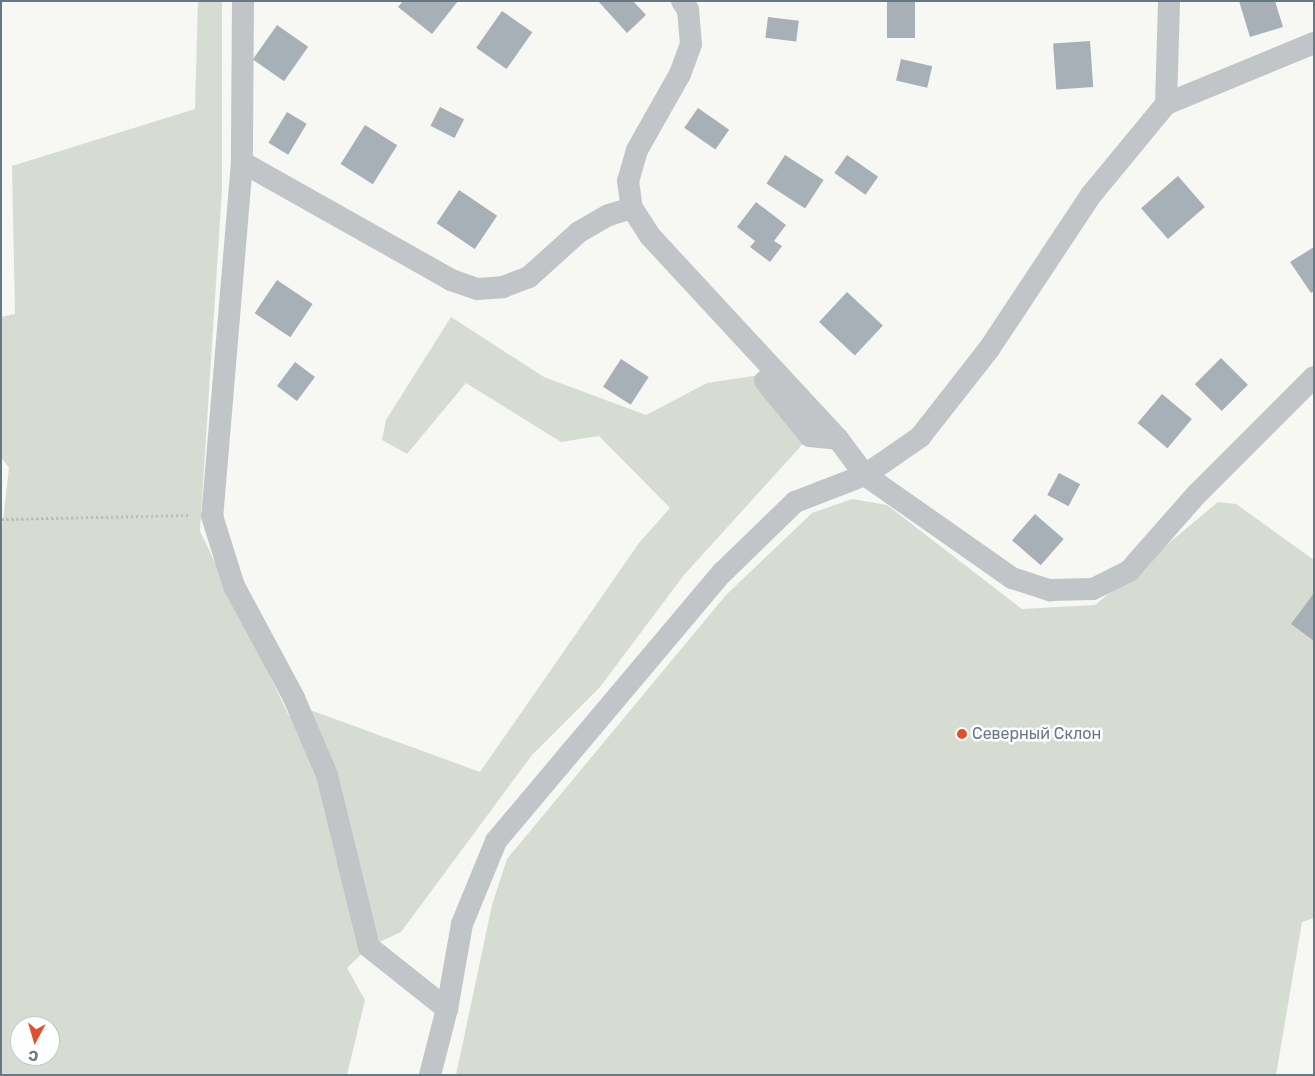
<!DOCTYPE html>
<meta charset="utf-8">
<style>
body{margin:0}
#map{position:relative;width:1315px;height:1076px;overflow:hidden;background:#f7f7f4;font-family:Rubik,sans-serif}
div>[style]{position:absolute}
.green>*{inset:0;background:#d7dcd3}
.building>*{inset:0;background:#a7b0b6;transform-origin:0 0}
.path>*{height:3px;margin-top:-1.5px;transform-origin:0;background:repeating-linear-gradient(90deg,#b9bcbf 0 2.5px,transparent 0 5px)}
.minor>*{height:22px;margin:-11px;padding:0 11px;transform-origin:11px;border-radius:11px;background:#c1c5c8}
.dots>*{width:14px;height:14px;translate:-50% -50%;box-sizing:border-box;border:2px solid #fff;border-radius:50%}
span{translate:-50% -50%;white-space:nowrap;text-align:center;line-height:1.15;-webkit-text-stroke:5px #fff;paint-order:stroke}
.poi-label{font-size:16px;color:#677885}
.left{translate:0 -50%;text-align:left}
.frame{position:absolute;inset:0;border:2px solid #677885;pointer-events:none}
.north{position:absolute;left:10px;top:1016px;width:50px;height:50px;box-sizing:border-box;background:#fff;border:1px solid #c2c9ce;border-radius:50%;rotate:186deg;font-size:14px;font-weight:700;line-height:20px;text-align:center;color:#677885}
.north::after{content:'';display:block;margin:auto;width:18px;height:22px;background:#df502c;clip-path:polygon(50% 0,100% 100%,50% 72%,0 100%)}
</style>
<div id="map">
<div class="green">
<div style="clip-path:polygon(evenodd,198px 1px,222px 1px,222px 190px,200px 531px,289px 716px,313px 711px,480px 772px,639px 543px,670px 508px,599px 436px,561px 442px,466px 383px,407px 454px,382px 440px,386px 420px,451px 317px,544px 377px,646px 415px,707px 383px,760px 375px,810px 436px,684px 575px,600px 687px,532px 755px,401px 932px,369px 947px,347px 968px,365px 1000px,347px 1075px,1px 1075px,1px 537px,9px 468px,1px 457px,1px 317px,15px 314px,12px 166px,195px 109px,198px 1px,20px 1026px,50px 1026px,50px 1056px,20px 1056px,20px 1026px)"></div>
<div style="clip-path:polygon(852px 499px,887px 505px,1022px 609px,1095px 605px,1218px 502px,1236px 504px,1314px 560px,1314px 918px,1302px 922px,1276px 1075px,456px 1075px,492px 905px,507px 859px,726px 595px,812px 513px)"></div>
</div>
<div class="building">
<div style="clip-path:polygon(403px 1px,458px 1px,432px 34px,398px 7px)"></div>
<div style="clip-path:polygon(598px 1px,633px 1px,646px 15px,627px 33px)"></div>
<div style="left:887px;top:1px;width:28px;height:37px"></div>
<div style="clip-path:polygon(1239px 1px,1275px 1px,1283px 27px,1250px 37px)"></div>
<div style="left:502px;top:11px;width:37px;height:45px;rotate:35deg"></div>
<div style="left:768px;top:17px;width:31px;height:21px;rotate:7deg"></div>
<div style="left:277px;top:25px;width:38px;height:42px;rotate:35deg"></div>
<div style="left:1090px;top:41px;width:46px;height:37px;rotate:86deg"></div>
<div style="left:901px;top:59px;width:32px;height:22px;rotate:13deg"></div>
<div style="left:440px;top:107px;width:27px;height:21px;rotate:27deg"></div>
<div style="left:698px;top:108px;width:38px;height:24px;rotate:35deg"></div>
<div style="left:287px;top:112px;width:23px;height:36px;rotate:31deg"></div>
<div style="left:365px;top:125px;width:38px;height:46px;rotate:32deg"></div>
<div style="left:785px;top:155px;width:46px;height:34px;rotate:33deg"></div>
<div style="left:847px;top:155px;width:38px;height:22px;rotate:35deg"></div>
<div style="left:1178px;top:176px;width:41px;height:49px;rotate:49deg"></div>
<div style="left:459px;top:190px;width:46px;height:40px;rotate:34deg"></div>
<div style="clip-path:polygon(756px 202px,786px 225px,774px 241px,782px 246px,770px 262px,750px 247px,755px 241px,737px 227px)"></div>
<div style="clip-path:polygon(1314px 247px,1314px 291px,1311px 293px,1290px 262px)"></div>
<div style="left:277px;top:280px;width:43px;height:40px;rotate:34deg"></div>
<div style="left:847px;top:292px;width:49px;height:41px;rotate:43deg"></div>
<div style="left:1221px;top:358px;width:38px;height:37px;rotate:45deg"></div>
<div style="left:621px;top:359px;width:33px;height:33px;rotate:33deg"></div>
<div style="left:295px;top:362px;width:25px;height:30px;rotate:37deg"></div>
<div style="left:1162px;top:394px;width:39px;height:38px;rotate:40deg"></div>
<div style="left:1059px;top:473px;width:24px;height:25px;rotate:28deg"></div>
<div style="left:1035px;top:514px;width:38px;height:35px;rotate:41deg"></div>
<div style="clip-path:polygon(1314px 593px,1314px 641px,1291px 624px)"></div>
</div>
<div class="path">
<div style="left:1px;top:519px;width:190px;rotate:-1.2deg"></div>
</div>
<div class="minor">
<div style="left:243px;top:1px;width:161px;rotate:90.4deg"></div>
<div style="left:242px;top:162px;width:355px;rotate:94.8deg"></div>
<div style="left:212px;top:516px;width:73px;rotate:72.6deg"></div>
<div style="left:234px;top:586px;width:127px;rotate:61.8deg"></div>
<div style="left:294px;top:698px;width:84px;rotate:66.8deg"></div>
<div style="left:327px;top:775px;width:177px;rotate:76.3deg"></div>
<div style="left:369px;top:947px;width:100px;rotate:38.5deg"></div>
<div style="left:682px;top:1px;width:11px;rotate:56deg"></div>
<div style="left:688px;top:10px;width:34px;rotate:85deg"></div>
<div style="left:691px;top:44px;width:32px;rotate:110deg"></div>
<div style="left:680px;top:74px;width:87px;rotate:119.5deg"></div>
<div style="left:637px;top:150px;width:32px;rotate:106deg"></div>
<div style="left:628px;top:181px;width:27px;rotate:82deg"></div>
<div style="left:632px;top:208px;width:33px;rotate:57deg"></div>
<div style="left:650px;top:236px;width:277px;rotate:47.2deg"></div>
<div style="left:838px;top:439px;width:45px;rotate:53.1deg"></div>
<div style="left:865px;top:475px;width:179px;rotate:35deg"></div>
<div style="left:1012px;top:578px;width:40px;rotate:18deg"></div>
<div style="left:1050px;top:590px;width:43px;rotate:-1.3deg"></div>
<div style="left:1093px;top:589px;width:40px;rotate:-26.6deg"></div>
<div style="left:1129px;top:571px;width:103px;rotate:-48.6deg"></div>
<div style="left:1197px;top:494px;width:165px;rotate:-45deg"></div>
<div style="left:1166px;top:104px;width:103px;rotate:-88.3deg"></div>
<div style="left:242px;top:162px;width:240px;rotate:29.4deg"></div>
<div style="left:451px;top:280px;width:28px;rotate:19deg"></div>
<div style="left:477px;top:289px;width:26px;rotate:-4deg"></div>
<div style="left:503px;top:287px;width:28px;rotate:-21deg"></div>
<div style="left:529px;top:277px;width:67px;rotate:-42deg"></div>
<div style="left:579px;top:232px;width:34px;rotate:-30deg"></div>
<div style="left:609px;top:215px;width:24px;rotate:-17deg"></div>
<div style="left:765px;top:381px;width:71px;rotate:50.7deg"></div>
<div style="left:810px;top:436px;width:28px;rotate:6deg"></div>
<div style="left:430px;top:1075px;width:68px;rotate:-75.6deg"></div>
<div style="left:447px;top:1009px;width:86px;rotate:-80deg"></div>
<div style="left:462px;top:924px;width:90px;rotate:-67.7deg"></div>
<div style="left:496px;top:841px;width:351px;rotate:-49.9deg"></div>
<div style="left:722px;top:573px;width:102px;rotate:-44.2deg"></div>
<div style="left:795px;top:502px;width:75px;rotate:-21.1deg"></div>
<div style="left:865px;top:475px;width:67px;rotate:-34.6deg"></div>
<div style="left:920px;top:437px;width:112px;rotate:-51.9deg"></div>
<div style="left:989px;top:349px;width:185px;rotate:-56.5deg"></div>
<div style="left:1091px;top:195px;width:118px;rotate:-50.5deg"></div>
<div style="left:1166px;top:104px;width:160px;rotate:-22.4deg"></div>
</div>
<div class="dots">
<div style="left:962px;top:734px;background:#df502c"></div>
</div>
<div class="poi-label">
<span class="left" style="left:972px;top:734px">Северный Склон</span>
</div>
<div class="frame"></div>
<div class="north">С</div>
</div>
